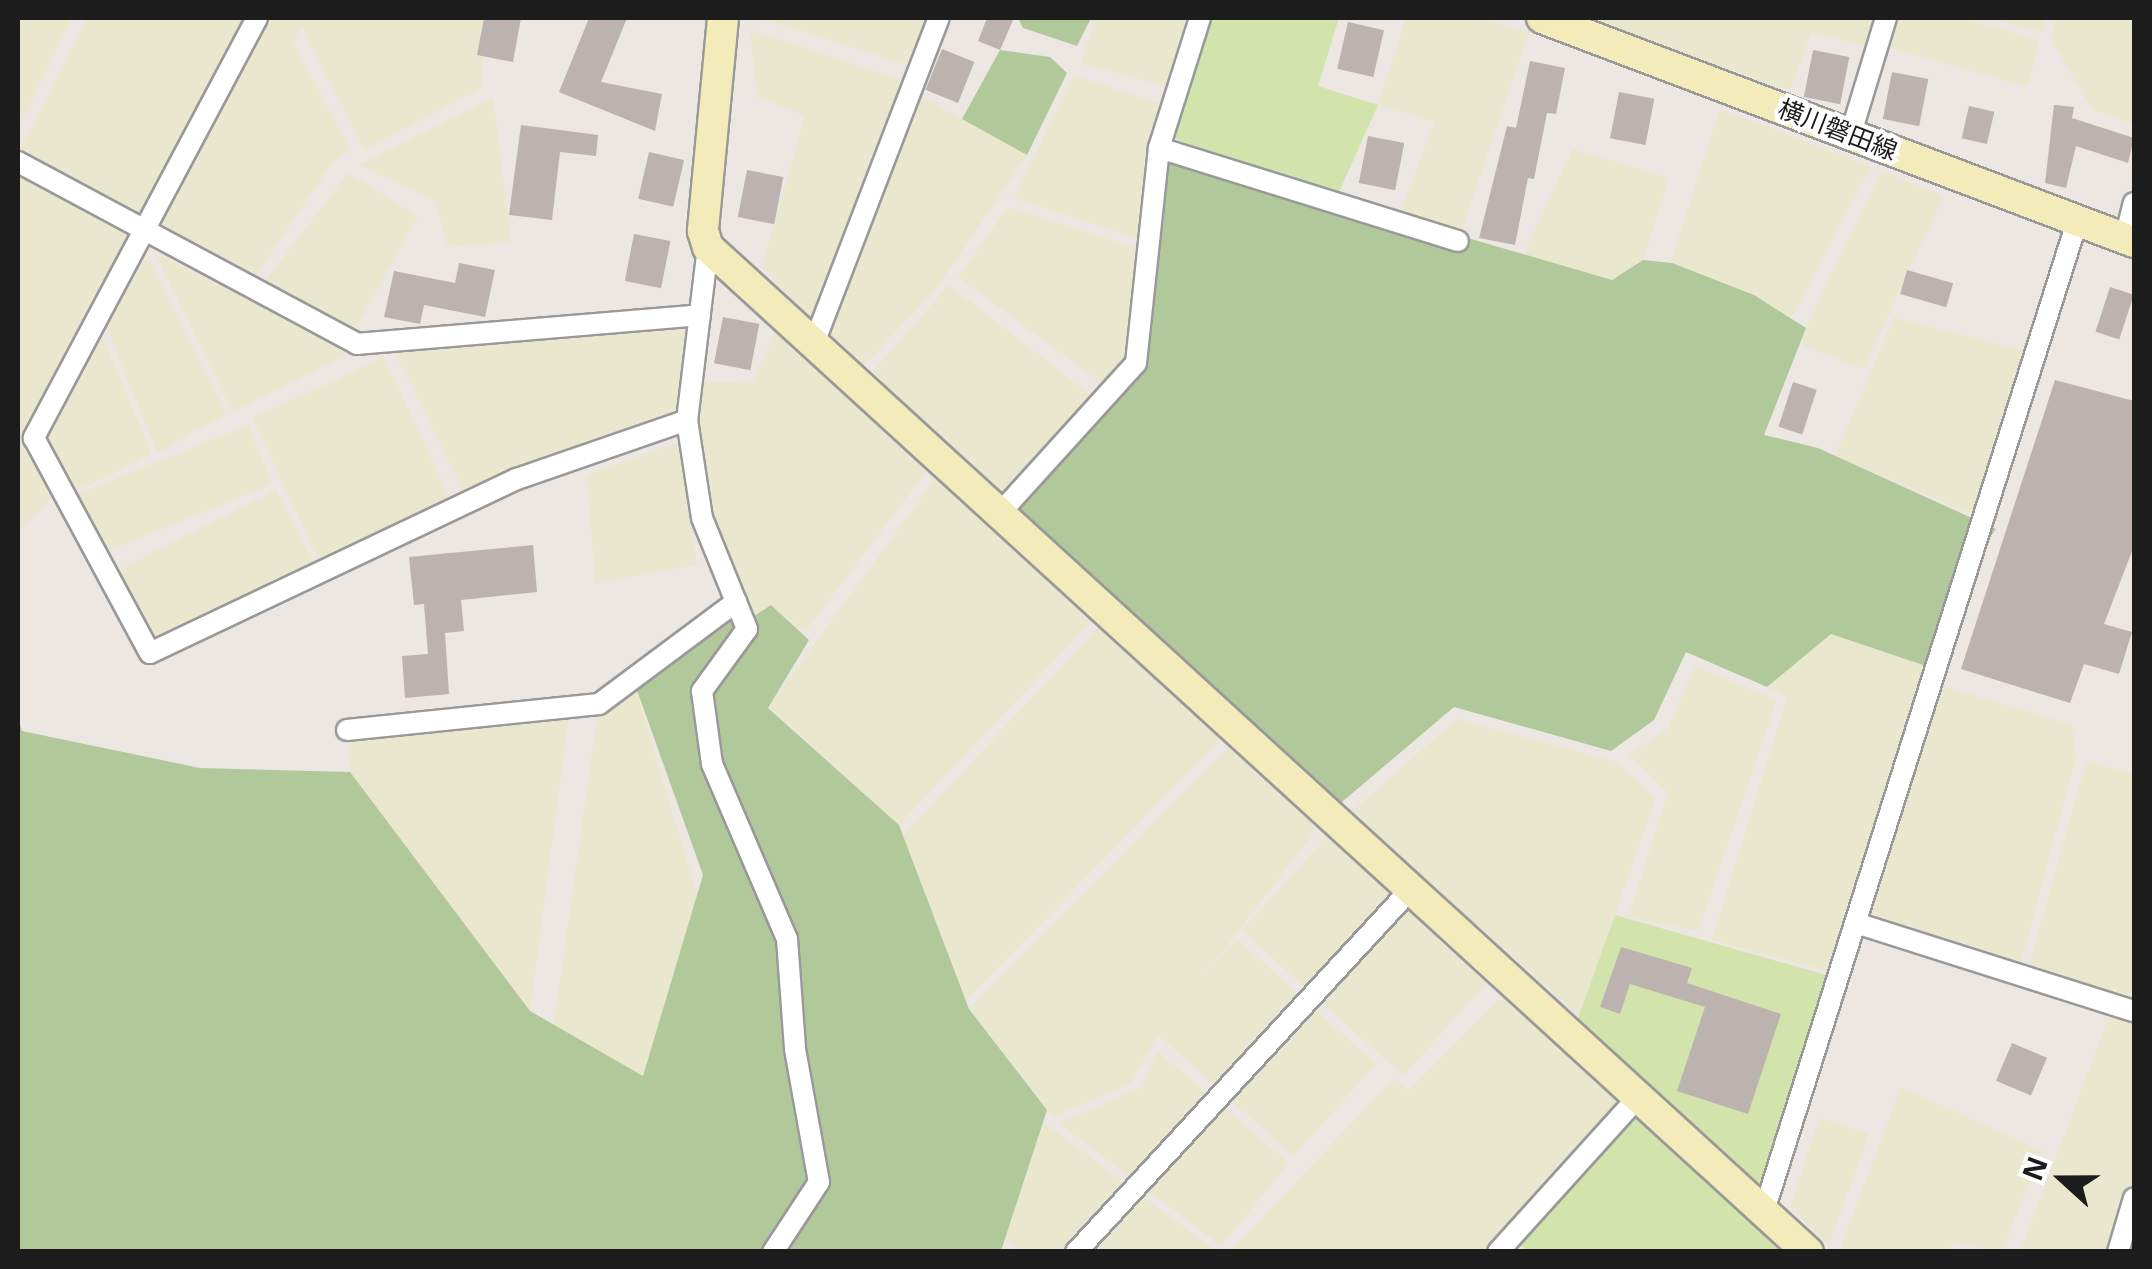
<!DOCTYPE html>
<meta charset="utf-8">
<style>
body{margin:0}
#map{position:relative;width:2152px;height:1269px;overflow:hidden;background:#ece7e2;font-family:"Open Sans","Noto Sans JP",sans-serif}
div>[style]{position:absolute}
.farmland>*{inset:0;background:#eae7cf;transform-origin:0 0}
.grass>*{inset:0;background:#d2e3ac}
.forest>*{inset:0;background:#b1c89b}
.building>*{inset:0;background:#bcb2b0;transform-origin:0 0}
.roads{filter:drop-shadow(2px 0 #999) drop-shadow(-2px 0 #999) drop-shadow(0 2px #999) drop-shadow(0 -2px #999)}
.street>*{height:20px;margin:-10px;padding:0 10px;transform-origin:10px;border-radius:10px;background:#fff}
.secondary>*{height:30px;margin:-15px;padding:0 15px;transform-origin:15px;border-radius:15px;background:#f3ebba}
span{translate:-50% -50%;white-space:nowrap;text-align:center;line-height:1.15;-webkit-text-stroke:8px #fff;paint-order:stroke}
.street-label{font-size:25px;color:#1c1c1c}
.frame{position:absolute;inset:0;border:20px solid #1c1c1c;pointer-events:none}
.north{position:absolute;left:2012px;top:1129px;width:100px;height:100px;-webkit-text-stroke:8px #fff;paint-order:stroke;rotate:291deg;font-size:28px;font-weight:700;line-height:40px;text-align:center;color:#1c1c1c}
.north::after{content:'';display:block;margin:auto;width:35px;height:45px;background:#1c1c1c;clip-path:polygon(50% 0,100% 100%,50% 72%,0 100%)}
</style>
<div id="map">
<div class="farmland">
<div style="clip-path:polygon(18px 18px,72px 18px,18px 128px)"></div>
<div style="clip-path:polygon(88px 18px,257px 18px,29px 439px,61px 489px,18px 532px,18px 153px)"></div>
<div style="clip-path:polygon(262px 18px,485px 18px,482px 88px,364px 149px,302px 26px,294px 43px,350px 150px,335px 159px,247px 288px,158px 229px)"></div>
<div style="clip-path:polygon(762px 18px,926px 18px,907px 65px)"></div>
<div style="clip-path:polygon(1097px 18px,1186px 18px,1166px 86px,1080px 63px)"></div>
<div style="clip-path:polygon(1406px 18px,1478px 18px,1529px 32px,1458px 241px,1396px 222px,1435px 122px,1378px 105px)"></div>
<div style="clip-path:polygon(1585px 18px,1876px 18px,1867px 46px,1811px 33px,1790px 91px)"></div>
<div style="clip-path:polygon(1898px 18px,1962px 18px,2039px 40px,2028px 87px,1890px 48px)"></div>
<div style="clip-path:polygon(1985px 18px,2047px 18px,2043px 32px)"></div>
<div style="clip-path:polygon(2056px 18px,2134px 18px,2134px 124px,2092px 109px,2051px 40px)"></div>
<div style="clip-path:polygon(750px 30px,903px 81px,810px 320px,762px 266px,805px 116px,757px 97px)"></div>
<div style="clip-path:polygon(1073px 75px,1160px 104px,1145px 241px,1014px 198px)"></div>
<div style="clip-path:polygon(911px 91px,1027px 155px,937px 288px,852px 378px,860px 386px,949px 285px,1092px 396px,1003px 496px,875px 398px,938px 456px,805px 632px,771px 605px,744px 623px,702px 518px,687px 420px,465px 494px,389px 341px,693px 316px,692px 381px,752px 383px,783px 315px,813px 343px)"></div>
<div style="clip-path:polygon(493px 98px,511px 242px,448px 247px,435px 202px,359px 165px)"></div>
<div style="clip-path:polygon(1720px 109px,1871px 166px,1791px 319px,1671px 261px)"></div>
<div style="clip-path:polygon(1573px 149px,1669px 178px,1643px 260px,1612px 280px,1523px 255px)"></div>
<div style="clip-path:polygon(1881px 171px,1944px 196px,1863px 369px,1803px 346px,1806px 328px)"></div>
<div style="clip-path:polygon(348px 173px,418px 216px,349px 341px,256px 293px)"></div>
<div style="clip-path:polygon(1008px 207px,1148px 252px,1138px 345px,1111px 390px,958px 277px)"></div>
<div style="clip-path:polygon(155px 253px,342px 346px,345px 356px,233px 412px)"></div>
<div style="clip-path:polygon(147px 255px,226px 414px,157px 453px,106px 326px)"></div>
<div style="clip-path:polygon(1894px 318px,2025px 351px,1985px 519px,1835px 456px)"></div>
<div style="clip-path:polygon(100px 332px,152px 454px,70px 494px,42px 438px)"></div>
<div style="left:384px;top:357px;width:167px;height:145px;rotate:65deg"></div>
<div style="left:248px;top:425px;width:64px;height:195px;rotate:68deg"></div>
<div style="clip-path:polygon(679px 442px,697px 565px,595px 583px,587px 475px)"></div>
<div style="clip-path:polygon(947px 463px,1104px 608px,899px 825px,769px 706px)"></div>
<div style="left:276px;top:490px;width:94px;height:189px;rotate:63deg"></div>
<div style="clip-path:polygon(1111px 614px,1234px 726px,966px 1000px,903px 835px)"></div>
<div style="clip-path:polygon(1831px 634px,1929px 667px,1831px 972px,1712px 940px,1787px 697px,1767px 687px)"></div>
<div style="clip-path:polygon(1695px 666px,1777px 700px,1698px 931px,1628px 917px,1668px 793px,1629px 754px,1668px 728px)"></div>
<div style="clip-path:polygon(633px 679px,697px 895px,643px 1076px,553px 1029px,599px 704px)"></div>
<div style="clip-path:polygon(1934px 683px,2072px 725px,2076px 757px,2017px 978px,1859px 924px)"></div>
<div style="clip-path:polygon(570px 707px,530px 1011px,398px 900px,350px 772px,347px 730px)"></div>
<div style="clip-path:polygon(1457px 719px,1616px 762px,1656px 798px,1579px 1016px,1351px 812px)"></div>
<div style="clip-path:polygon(1241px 734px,1329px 813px,1158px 1035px,1130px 1084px,1053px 1117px,969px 1009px)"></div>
<div style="clip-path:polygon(2086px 762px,2134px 774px,2134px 1183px,2110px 1251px,2020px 1252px,2113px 1006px,2025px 980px)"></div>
<div style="left:1329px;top:834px;width:217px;height:130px;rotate:42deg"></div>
<div style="left:1237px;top:939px;width:187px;height:124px;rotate:42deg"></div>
<div style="clip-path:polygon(1508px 990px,1639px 1096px,1505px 1245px,1514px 1251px,1232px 1250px,1394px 1078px,1408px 1091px)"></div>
<div style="clip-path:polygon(1158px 1052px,1289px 1163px,1221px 1246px,1059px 1123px,1140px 1088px)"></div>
<div style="clip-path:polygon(1901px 1087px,2042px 1151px,2002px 1251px,1952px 1243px,1948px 1251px,1839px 1251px)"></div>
<div style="clip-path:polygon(1819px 1118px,1869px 1134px,1829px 1245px,1790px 1208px)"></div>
<div style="clip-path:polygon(1043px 1122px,1216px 1251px,1019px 1251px,1004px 1240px)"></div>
</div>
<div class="grass">
<div style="clip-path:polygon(1208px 18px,1339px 18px,1318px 86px,1378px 105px,1334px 203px,1174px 138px)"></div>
<div style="clip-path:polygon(1615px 915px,1840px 979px,1764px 1210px,1808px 1251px,1530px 1252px,1513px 1239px,1638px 1097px,1572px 1035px)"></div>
</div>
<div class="forest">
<div style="clip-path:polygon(1018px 18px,1091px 18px,1077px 46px,1023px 28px)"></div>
<div style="clip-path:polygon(1000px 50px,1050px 57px,1067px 73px,1027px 155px,962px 119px)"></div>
<div style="clip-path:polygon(1159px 148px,1612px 280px,1643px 260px,1672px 263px,1754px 295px,1806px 328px,1764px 435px,1818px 448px,1996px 529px,1971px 563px,1938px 670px,1831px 634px,1767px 687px,1686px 652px,1654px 720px,1611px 751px,1454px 707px,1329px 813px,1009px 504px,1068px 454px,1118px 398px,1142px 358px)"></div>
<div style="clip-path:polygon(736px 602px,745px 622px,771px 605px,809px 640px,768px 708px,899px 825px,969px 1009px,1047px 1110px,1001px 1251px,18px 1251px,18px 718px,22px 731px,200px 768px,350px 772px,530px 1011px,643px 1076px,703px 875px,633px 679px)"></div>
</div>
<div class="building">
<div style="clip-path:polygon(484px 18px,521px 18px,513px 62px,477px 55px)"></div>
<div style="clip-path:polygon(589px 18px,627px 18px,601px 82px,662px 94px,655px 131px,559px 92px)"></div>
<div style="clip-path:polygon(987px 18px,1014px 18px,1000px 50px,978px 41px)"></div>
<div style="left:1348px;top:22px;width:37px;height:48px;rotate:13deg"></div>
<div style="left:942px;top:49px;width:35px;height:44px;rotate:22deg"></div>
<div style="left:1813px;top:50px;width:37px;height:48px;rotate:11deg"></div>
<div style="clip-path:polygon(1530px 61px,1565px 68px,1556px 114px,1547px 113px,1534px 179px,1528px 178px,1515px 245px,1479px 238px,1507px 126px,1516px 128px)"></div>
<div style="left:1892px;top:72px;width:37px;height:48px;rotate:11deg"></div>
<div style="left:1619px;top:92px;width:36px;height:47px;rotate:11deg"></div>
<div style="clip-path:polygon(2054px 105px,2074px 107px,2072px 118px,2134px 138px,2128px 163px,2076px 146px,2066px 188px,2045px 183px)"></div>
<div style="left:1969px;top:106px;width:26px;height:33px;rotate:13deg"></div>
<div style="clip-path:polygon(521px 125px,598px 135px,596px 156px,560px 152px,552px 220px,509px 215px)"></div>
<div style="left:1368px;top:136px;width:37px;height:48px;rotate:11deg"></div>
<div style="left:649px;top:152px;width:36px;height:48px;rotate:13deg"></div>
<div style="left:747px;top:170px;width:37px;height:48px;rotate:11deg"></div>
<div style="left:634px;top:234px;width:37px;height:48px;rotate:11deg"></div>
<div style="clip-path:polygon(459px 263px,495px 270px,485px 317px,424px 305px,420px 324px,384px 317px,394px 271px,455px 283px)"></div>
<div style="left:1907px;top:270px;width:48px;height:25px;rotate:16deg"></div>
<div style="left:2110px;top:287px;width:25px;height:47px;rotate:18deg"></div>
<div style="left:723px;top:317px;width:37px;height:47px;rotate:11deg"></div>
<div style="clip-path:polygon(2055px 380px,2134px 401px,2134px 546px,2104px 624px,2132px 632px,2119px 674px,2084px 664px,2070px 703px,1961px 669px)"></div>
<div style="left:1793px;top:382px;width:25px;height:47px;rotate:18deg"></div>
<div style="clip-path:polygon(533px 545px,537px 592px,461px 600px,464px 631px,445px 633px,449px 694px,405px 698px,402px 656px,428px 654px,424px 604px,414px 605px,409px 557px)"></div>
<div style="clip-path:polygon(1621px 947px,1692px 968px,1687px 983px,1781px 1014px,1748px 1114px,1677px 1091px,1705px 1007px,1630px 984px,1620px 1014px,1600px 1007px)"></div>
<div style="left:2012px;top:1043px;width:38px;height:41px;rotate:23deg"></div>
</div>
<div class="roads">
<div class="street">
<div style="left:257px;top:18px;width:476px;rotate:118deg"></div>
<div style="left:34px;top:438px;width:244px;rotate:61.7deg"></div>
<div style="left:150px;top:653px;width:406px;rotate:-25.4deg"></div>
<div style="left:517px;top:479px;width:180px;rotate:-19.1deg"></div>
<div style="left:1851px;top:133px;width:120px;rotate:-73.1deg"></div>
<div style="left:1159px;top:148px;width:313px;rotate:17.3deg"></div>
<div style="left:18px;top:162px;width:385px;rotate:28.2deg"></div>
<div style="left:357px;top:344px;width:344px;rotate:-4.8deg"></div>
<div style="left:2125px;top:238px;width:36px;rotate:-76deg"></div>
<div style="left:708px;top:247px;width:174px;rotate:96.9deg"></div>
<div style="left:687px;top:420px;width:99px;rotate:81.3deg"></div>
<div style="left:702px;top:518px;width:120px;rotate:67.9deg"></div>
<div style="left:747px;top:629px;width:77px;rotate:126deg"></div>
<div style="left:702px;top:691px;width:74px;rotate:82.2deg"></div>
<div style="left:712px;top:764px;width:190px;rotate:66.8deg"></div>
<div style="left:787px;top:939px;width:110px;rotate:85.8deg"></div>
<div style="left:795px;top:1049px;width:135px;rotate:79.8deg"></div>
<div style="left:819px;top:1182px;width:84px;rotate:123.3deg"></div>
<div style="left:814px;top:343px;width:348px;rotate:-69deg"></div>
<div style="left:1000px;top:513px;width:202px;rotate:-47.8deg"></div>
<div style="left:1136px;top:363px;width:216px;rotate:-83.9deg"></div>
<div style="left:1159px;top:148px;width:136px;rotate:-72.5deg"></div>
<div style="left:347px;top:730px;width:253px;rotate:-5.9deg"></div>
<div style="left:599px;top:704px;width:171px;rotate:-36.7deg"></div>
<div style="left:1859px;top:924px;width:288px;rotate:17.6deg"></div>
<div style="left:1764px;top:1211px;width:1037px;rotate:-72.44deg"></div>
<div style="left:1076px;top:1252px;width:495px;rotate:-47.3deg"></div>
<div style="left:1498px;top:1252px;width:210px;rotate:-47.9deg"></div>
<div style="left:2118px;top:1252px;width:56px;rotate:-73.5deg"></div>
</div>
<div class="secondary">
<div style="left:723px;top:18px;width:214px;rotate:95.4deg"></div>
<div style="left:703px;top:231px;width:17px;rotate:73deg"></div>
<div style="left:708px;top:247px;width:1490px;rotate:42.42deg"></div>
<div style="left:1542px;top:18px;width:633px;rotate:20.73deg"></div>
</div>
</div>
<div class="street-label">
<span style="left:1838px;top:129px;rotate:21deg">横川磐田線</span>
</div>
<div class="frame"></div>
<div class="north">N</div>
</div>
